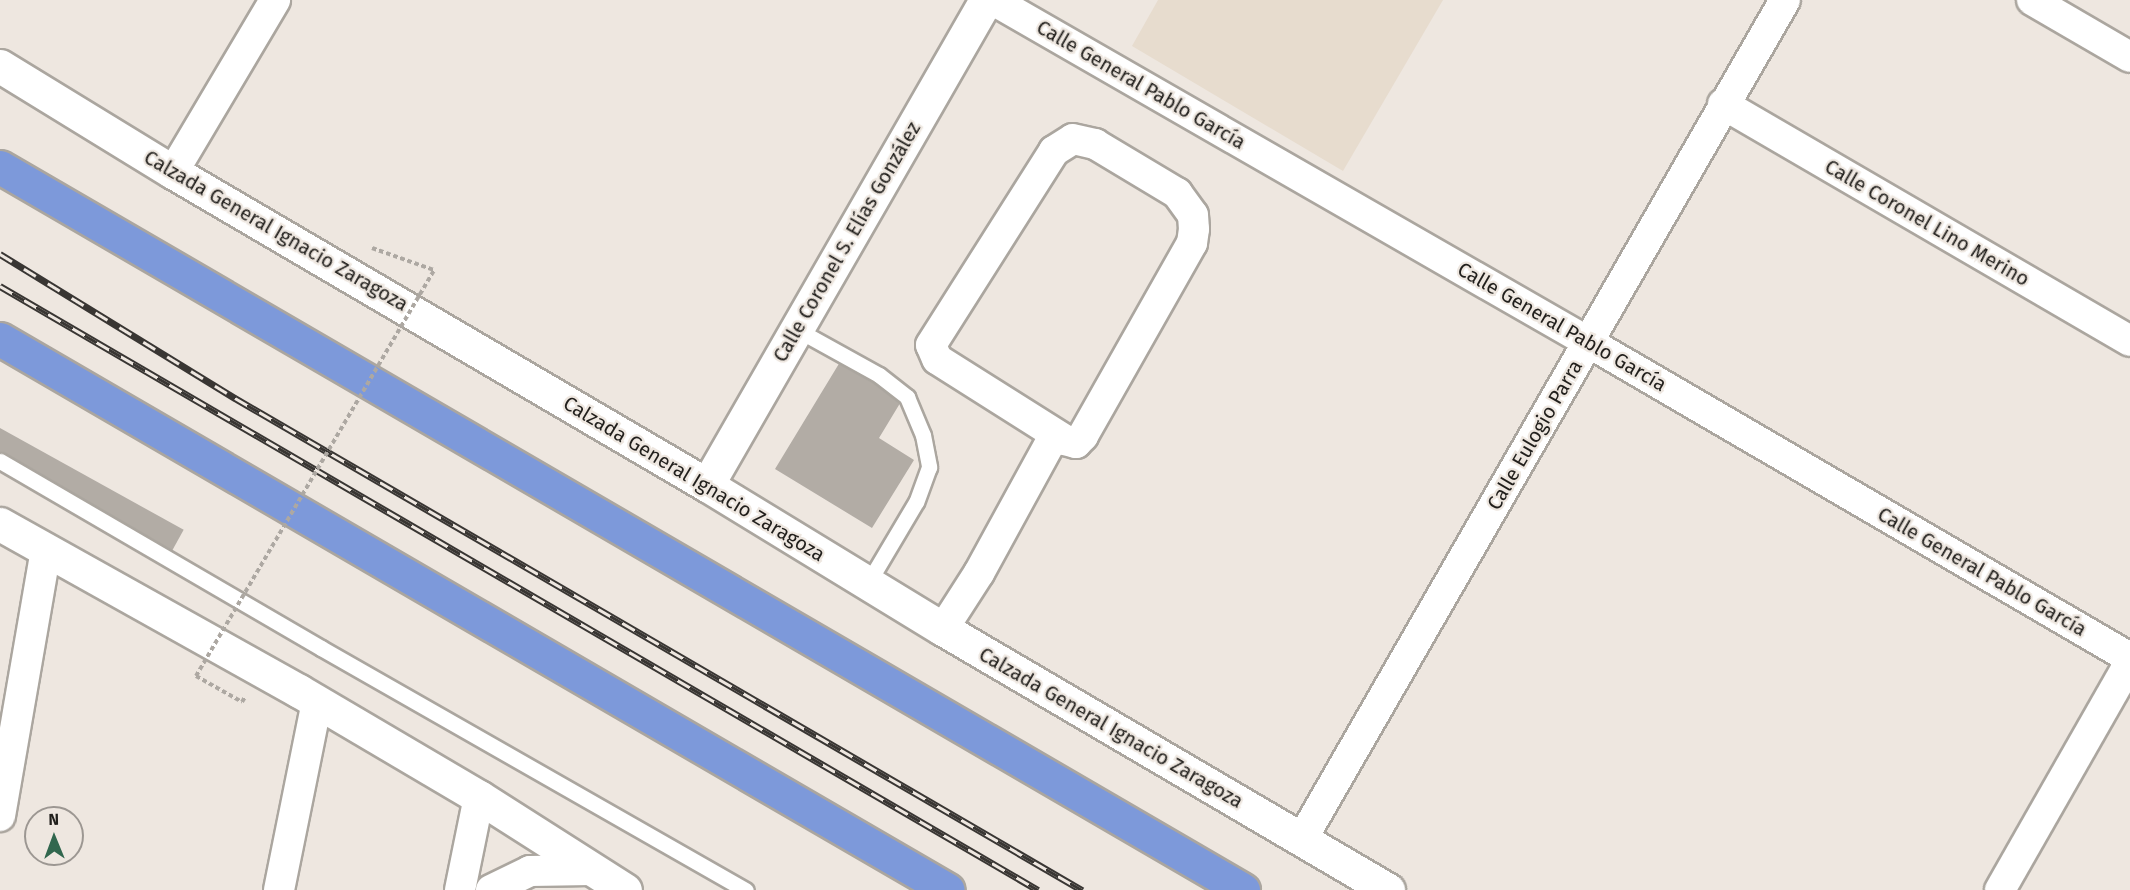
<!DOCTYPE html>
<meta charset="utf-8">
<style>
body{margin:0}
#map{position:relative;width:2130px;height:890px;overflow:hidden;background:#eee7e0;font-family:"Fira Sans",sans-serif}
div>[style]{position:absolute}
.built>*{inset:0;background:#e7dcce}
.building>*{inset:0;background:#b2aca5;transform-origin:0 0}
.path>*{height:4px;margin-top:-2px;transform-origin:0;background:repeating-linear-gradient(90deg,#ada8a2 0 4.5px,transparent 0 7.5px)}
.roads{filter:drop-shadow(2px 0 #aba69f) drop-shadow(-2px 0 #aba69f) drop-shadow(0 2px #aba69f) drop-shadow(0 -2px #aba69f)}
.lane>*{height:15px;margin:-7.5px;padding:0 7.5px;transform-origin:7.5px;border-radius:7.5px;background:#fff}
.street>*{height:30px;margin:-15px;padding:0 15px;transform-origin:15px;border-radius:15px;background:#fff}
.secondary>*{height:33px;margin:-16.5px;padding:0 16.5px;transform-origin:16.5px;border-radius:16.5px;background:#fff}
.highway>*{height:33px;margin:-16.5px;padding:0 16.5px;transform-origin:16.5px;border-radius:16.5px;background:#7d99da}
.rail>*{height:7px;margin-top:-3.5px;transform-origin:0;background:repeating-linear-gradient(90deg,#eee7e0 0 14px,#393633 0 28px);box-sizing:border-box;border-block:2px solid #393633}
.path-bridge>*{height:4px;margin-top:-2px;transform-origin:0;background:repeating-linear-gradient(90deg,#ada8a2 0 4.5px,transparent 0 7.5px)}
span{translate:-50% -50%;white-space:nowrap;text-align:center;line-height:1.15;-webkit-text-stroke:4.5px #eee7e0;paint-order:stroke}
.street-label{font-size:20px;color:#211f1c}
.north{position:absolute;left:24px;top:806px;width:60px;height:60px;box-sizing:border-box;background:#eee7e0;border:2px solid #9c9792;border-radius:50%;rotate:359deg;font-size:16px;font-weight:700;line-height:24px;text-align:center;color:#211f1c}
.north::after{content:'';display:block;margin:auto;width:21px;height:27px;background:#31674e;clip-path:polygon(50% 0,100% 100%,50% 72%,0 100%)}
</style>
<div id="map">
<div class="built">
<div style="clip-path:polygon(1158px 0,1443px 0,1343px 171px,1132px 46px)"></div>
</div>
<div class="building">
<div style="clip-path:polygon(840px 362px,902px 400px,879px 438px,914px 460px,872px 528px,775px 469px)"></div>
<div style="left:0;top:428px;width:210px;height:35px;rotate:29deg"></div>
</div>
<div class="path">
<div style="left:372px;top:248px;width:66px;rotate:19.5deg"></div>
<div style="left:196px;top:676px;width:53px;rotate:29.5deg"></div>
<div style="left:242px;top:702px;width:6px;rotate:-59deg"></div>
</div>
<div class="roads">
<div class="lane">
<div style="left:796px;top:329px;width:95px;rotate:29deg"></div>
<div style="left:879px;top:375px;width:36px;rotate:38deg"></div>
<div style="left:907px;top:397px;width:41px;rotate:67.2deg"></div>
<div style="left:923px;top:435px;width:33px;rotate:79deg"></div>
<div style="left:929px;top:467px;width:37px;rotate:110deg"></div>
<div style="left:916px;top:502px;width:94px;rotate:120.7deg"></div>
<div style="left:0;top:461px;width:371px;rotate:30.2deg"></div>
<div style="left:321px;top:648px;width:489px;rotate:29.7deg"></div>
</div>
<div class="street">
<div style="left:993px;top:0;width:686px;rotate:29.89deg"></div>
<div style="left:1588px;top:342px;width:627px;rotate:30.24deg"></div>
<div style="left:2032px;top:0;width:113px;rotate:30.2deg"></div>
<div style="left:1723px;top:104px;width:471px;rotate:30.2deg"></div>
<div style="left:1073px;top:139px;width:23px;rotate:13deg"></div>
<div style="left:1095px;top:144px;width:96px;rotate:30.9deg"></div>
<div style="left:1177px;top:193px;width:27px;rotate:54deg"></div>
<div style="left:1193px;top:215px;width:14px;rotate:86deg"></div>
<div style="left:1194px;top:229px;width:14px;rotate:98deg"></div>
<div style="left:1192px;top:243px;width:222px;rotate:119.5deg"></div>
<div style="left:1083px;top:436px;width:10px;rotate:135deg"></div>
<div style="left:1076px;top:443px;width:11px;rotate:-165deg"></div>
<div style="left:1065px;top:440px;width:151px;rotate:-147.7deg"></div>
<div style="left:937px;top:359px;width:15px;rotate:-113deg"></div>
<div style="left:931px;top:345px;width:230px;rotate:-57.6deg"></div>
<div style="left:1054px;top:151px;width:22px;rotate:-32deg"></div>
<div style="left:173px;top:172px;width:200px;rotate:-59.3deg"></div>
<div style="left:943px;top:629px;width:67px;rotate:-57.3deg"></div>
<div style="left:979px;top:573px;width:158px;rotate:-61.3deg"></div>
<div style="left:0;top:816px;width:270px;rotate:-80.2deg"></div>
<div style="left:1302px;top:839px;width:968px;rotate:-60.07deg"></div>
<div style="left:279px;top:890px;width:192px;rotate:-78.6deg"></div>
<div style="left:460px;top:890px;width:95px;rotate:-78.5deg"></div>
<div style="left:491px;top:890px;width:43px;rotate:-26deg"></div>
<div style="left:530px;top:871px;width:61px;rotate:-0.9deg"></div>
<div style="left:2000px;top:890px;width:262px;rotate:-60.3deg"></div>
</div>
<div class="secondary">
<div style="left:0;top:66px;width:203px;rotate:31.5deg"></div>
<div style="left:173px;top:172px;width:619px;rotate:30.38deg"></div>
<div style="left:707px;top:485px;width:276px;rotate:31.4deg"></div>
<div style="left:943px;top:629px;width:516px;rotate:30.39deg"></div>
<div style="left:707px;top:485px;width:560px;rotate:-60.09deg"></div>
<div style="left:0;top:524px;width:342px;rotate:29.2deg"></div>
<div style="left:299px;top:691px;width:209px;rotate:30.5deg"></div>
<div style="left:479px;top:797px;width:173px;rotate:32.5deg"></div>
</div>
<div class="highway">
<div style="left:0;top:167px;width:1438px;rotate:30.18deg"></div>
<div style="left:0;top:339px;width:1096px;rotate:30.17deg"></div>
</div>
</div>
<div class="rail">
<div style="left:0;top:254px;width:276px;rotate:31.5deg"></div>
<div style="left:235px;top:398px;width:980px;rotate:30.15deg"></div>
<div style="left:0;top:286px;width:1201px;rotate:30.19deg"></div>
</div>
<div class="path-bridge">
<div style="left:196px;top:676px;width:471px;rotate:-59.6deg"></div>
</div>
<div class="street-label">
<span style="left:1141px;top:85px;rotate:30deg">Calle General Pablo García</span>
<span style="left:1927px;top:223px;rotate:30deg">Calle Coronel Lino Merino</span>
<span style="left:276px;top:231px;rotate:30deg">Calzada General Ignacio Zaragoza</span>
<span style="left:847px;top:242px;rotate:-60deg">Calle Coronel S. Elías González</span>
<span style="left:1562px;top:327px;rotate:30deg">Calle General Pablo García</span>
<span style="left:1535px;top:435px;rotate:-60deg">Calle Eulogio Parra</span>
<span style="left:694px;top:479px;rotate:31deg">Calzada General Ignacio Zaragoza</span>
<span style="left:1982px;top:572px;rotate:30deg">Calle General Pablo García</span>
<span style="left:1111px;top:728px;rotate:30deg">Calzada General Ignacio Zaragoza</span>
</div>
<div class="north">N</div>
</div>
